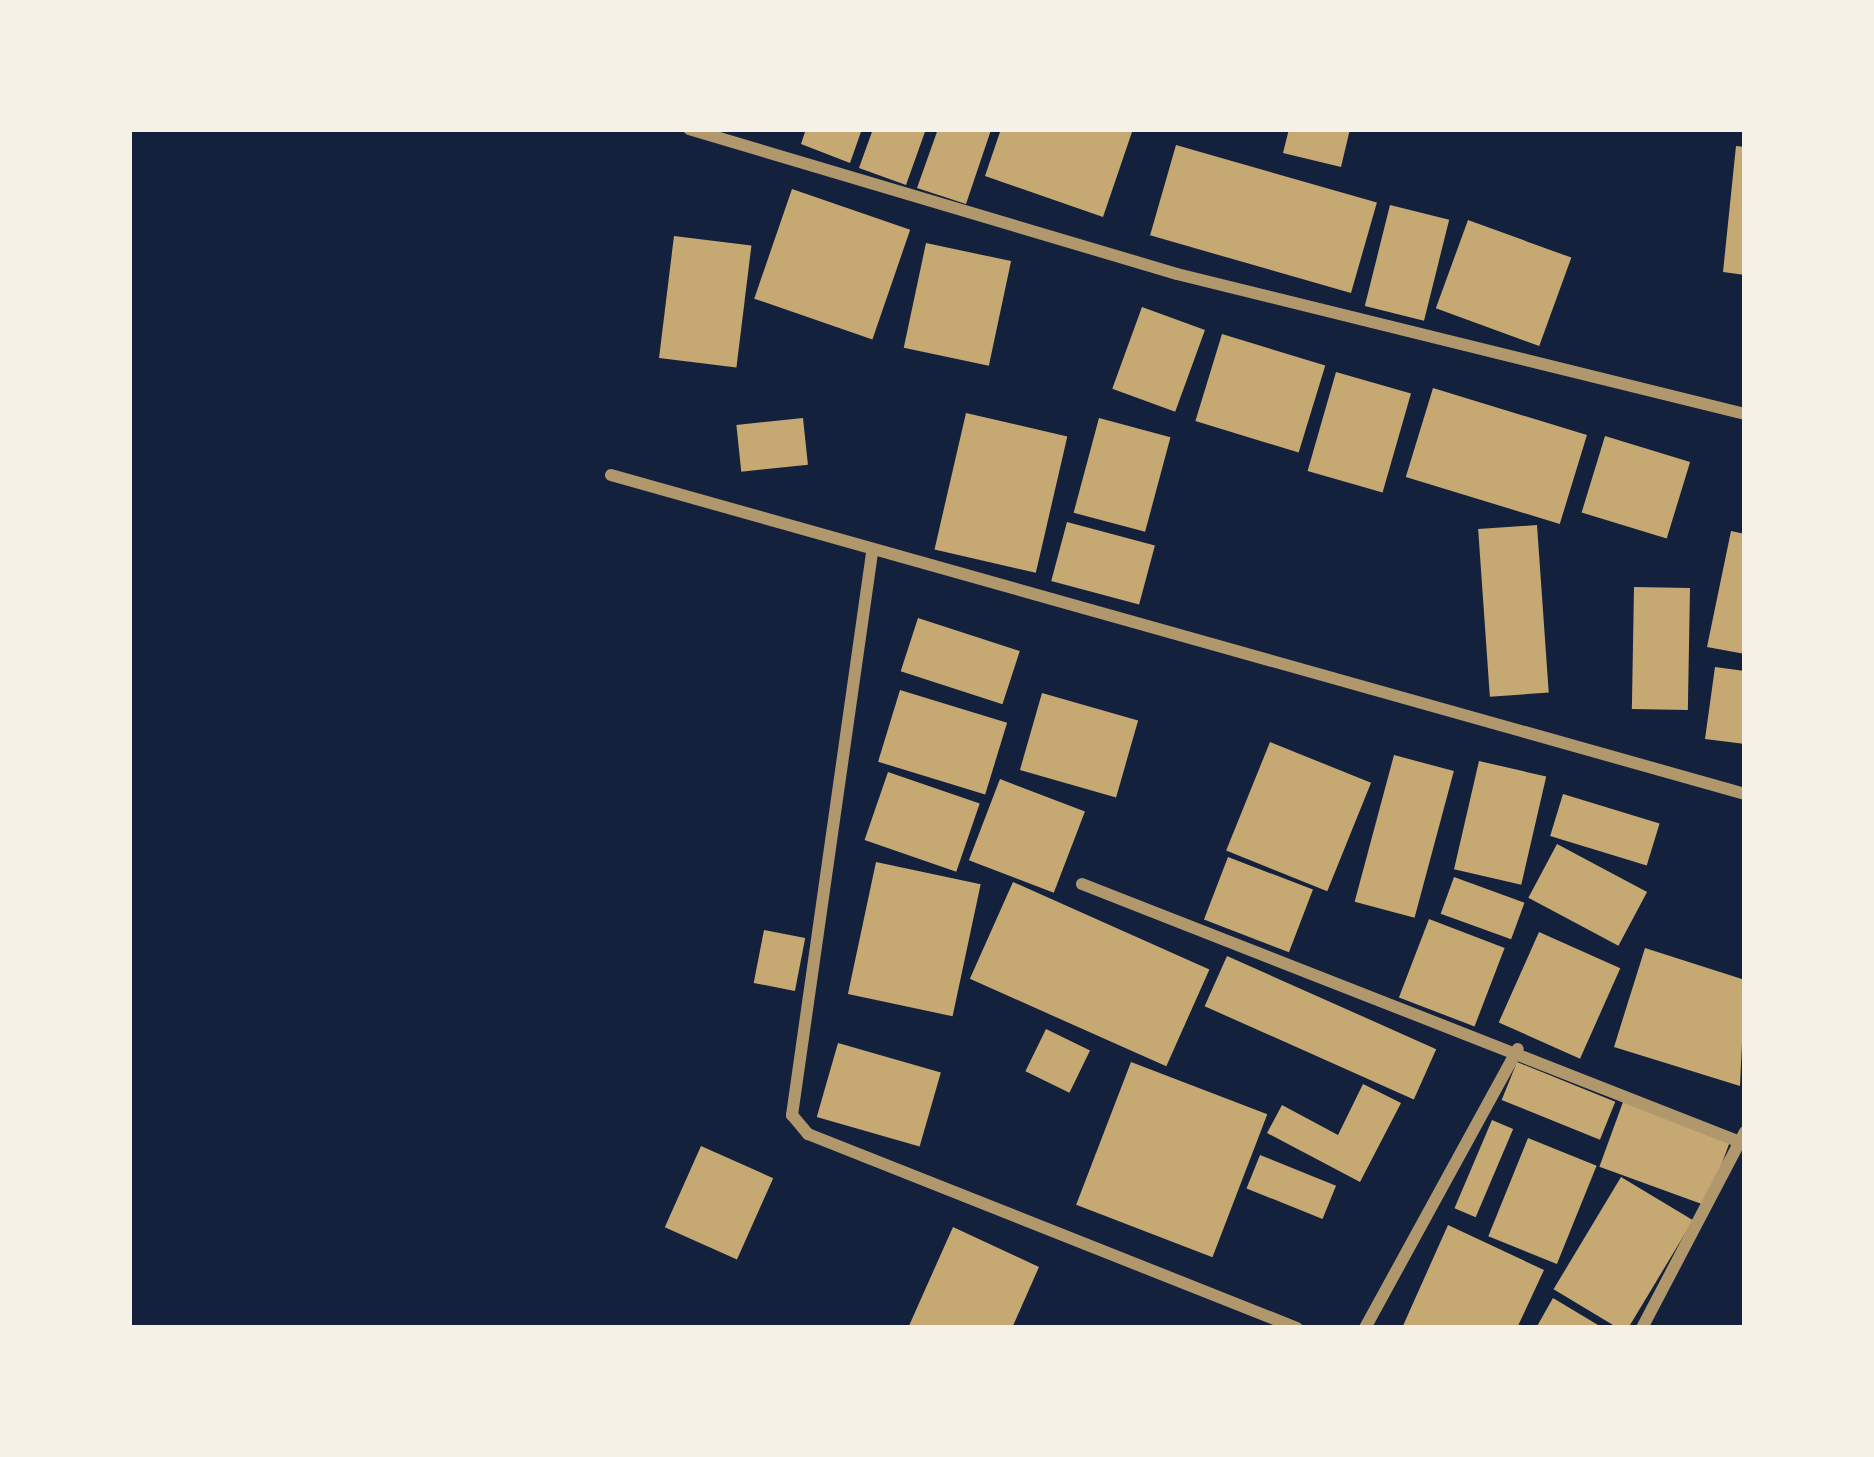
<!DOCTYPE html>
<style>
body{margin:0}
#map{position:relative;width:1874px;height:1457px;overflow:hidden;background:#14213d;font-family:"Public Sans",sans-serif}
div>[style]{position:absolute}
.building>*{inset:0;background:#c6a872;transform-origin:0 0}
.minor>*{height:12px;margin:-6px;padding:0 6px;transform-origin:6px;border-radius:6px;background:#b1986c}
span{translate:-50% -50%;white-space:nowrap;text-align:center;line-height:1.15;-webkit-text-stroke:12px #f6f1e7;paint-order:stroke}
.frame{position:absolute;inset:0;border:132px solid #f6f1e7;pointer-events:none}
</style>
<div id="map">
<div class="building">
<div style="clip-path:polygon(806px 129px,862px 129px,850px 163px,801px 144px)"></div>
<div style="clip-path:polygon(873px 129px,926px 129px,906px 185px,859px 168px)"></div>
<div style="clip-path:polygon(938px 129px,991px 130px,966px 204px,917px 188px)"></div>
<div style="clip-path:polygon(1001px 129px,1132px 132px,1103px 217px,985px 176px)"></div>
<div style="clip-path:polygon(1289px 129px,1350px 129px,1341px 167px,1283px 153px)"></div>
<div style="left:1176px;top:145px;width:209px;height:94px;rotate:16deg"></div>
<div style="clip-path:polygon(1736px 146px,1745px 147px,1745px 275px,1723px 272px)"></div>
<div style="left:792px;top:189px;width:125px;height:116px;rotate:19deg"></div>
<div style="left:1390px;top:205px;width:61px;height:104px;rotate:14deg"></div>
<div style="left:1468px;top:220px;width:110px;height:94px;rotate:20deg"></div>
<div style="left:674px;top:236px;width:78px;height:123px;rotate:7deg"></div>
<div style="left:926px;top:243px;width:87px;height:107px;rotate:12deg"></div>
<div style="left:1142px;top:307px;width:67px;height:87px;rotate:20deg"></div>
<div style="left:1222px;top:334px;width:108px;height:91px;rotate:17deg"></div>
<div style="left:1336px;top:372px;width:78px;height:103px;rotate:16deg"></div>
<div style="left:1433px;top:388px;width:161px;height:93px;rotate:17deg"></div>
<div style="left:966px;top:413px;width:104px;height:140px;rotate:13deg"></div>
<div style="left:803px;top:418px;width:47px;height:67px;rotate:84deg"></div>
<div style="left:1099px;top:418px;width:74px;height:98px;rotate:15deg"></div>
<div style="left:1605px;top:436px;width:89px;height:80px;rotate:17deg"></div>
<div style="left:1067px;top:522px;width:91px;height:61px;rotate:15deg"></div>
<div style="left:1537px;top:525px;width:168px;height:59px;rotate:86deg"></div>
<div style="clip-path:polygon(1731px 531px,1745px 534px,1745px 654px,1707px 647px)"></div>
<div style="left:1634px;top:587px;width:56px;height:122px;rotate:1deg"></div>
<div style="left:918px;top:618px;width:107px;height:56px;rotate:18deg"></div>
<div style="clip-path:polygon(1715px 667px,1745px 671px,1745px 744px,1705px 739px)"></div>
<div style="left:900px;top:690px;width:112px;height:75px;rotate:17deg"></div>
<div style="left:1042px;top:693px;width:100px;height:80px;rotate:16deg"></div>
<div style="left:1270px;top:742px;width:109px;height:117px;rotate:22deg"></div>
<div style="left:1394px;top:755px;width:62px;height:152px;rotate:15deg"></div>
<div style="left:1479px;top:761px;width:69px;height:111px;rotate:13deg"></div>
<div style="left:888px;top:772px;width:97px;height:72px;rotate:19deg"></div>
<div style="left:1000px;top:779px;width:91px;height:87px;rotate:21deg"></div>
<div style="left:1563px;top:794px;width:101px;height:44px;rotate:17deg"></div>
<div style="left:1557px;top:844px;width:102px;height:61px;rotate:28deg"></div>
<div style="left:1228px;top:857px;width:91px;height:67px;rotate:21deg"></div>
<div style="left:876px;top:862px;width:107px;height:135px;rotate:12deg"></div>
<div style="left:1454px;top:877px;width:75px;height:39px;rotate:20deg"></div>
<div style="left:1013px;top:882px;width:215px;height:106px;rotate:24deg"></div>
<div style="left:1429px;top:919px;width:81px;height:84px;rotate:21deg"></div>
<div style="left:764px;top:930px;width:42px;height:54px;rotate:11deg"></div>
<div style="left:1539px;top:932px;width:89px;height:99px;rotate:24deg"></div>
<div style="clip-path:polygon(1645px 948px,1745px 980px,1740px 1086px,1614px 1047px)"></div>
<div style="left:1227px;top:956px;width:229px;height:55px;rotate:24deg"></div>
<div style="left:1046px;top:1029px;width:49px;height:47px;rotate:26deg"></div>
<div style="left:838px;top:1043px;width:107px;height:77px;rotate:16deg"></div>
<div style="left:1131px;top:1062px;width:146px;height:153px;rotate:21deg"></div>
<div style="left:1517px;top:1062px;width:106px;height:41px;rotate:22deg"></div>
<div style="clip-path:polygon(1363px 1084px,1401px 1103px,1360px 1182px,1267px 1133px,1282px 1105px,1338px 1135px)"></div>
<div style="left:1623px;top:1102px;width:114px;height:69px;rotate:20deg"></div>
<div style="left:1492px;top:1120px;width:23px;height:96px;rotate:23deg"></div>
<div style="left:1528px;top:1138px;width:74px;height:106px;rotate:22deg"></div>
<div style="left:701px;top:1146px;width:79px;height:89px;rotate:24deg"></div>
<div style="left:1260px;top:1155px;width:82px;height:36px;rotate:22deg"></div>
<div style="left:1621px;top:1177px;width:84px;height:131px;rotate:31deg"></div>
<div style="clip-path:polygon(1448px 1225px,1544px 1270px,1517px 1328px,1402px 1328px)"></div>
<div style="clip-path:polygon(953px 1227px,1039px 1267px,1012px 1328px,908px 1328px)"></div>
<div style="clip-path:polygon(1553px 1298px,1603px 1328px,1536px 1328px)"></div>
</div>
<div class="minor">
<div style="left:689px;top:129px;width:509px;rotate:16.55deg"></div>
<div style="left:1177px;top:274px;width:585px;rotate:13.85deg"></div>
<div style="left:611px;top:475px;width:1178px;rotate:15.71deg"></div>
<div style="left:872px;top:553px;width:568px;rotate:98.1deg"></div>
<div style="left:792px;top:1115px;width:25px;rotate:50deg"></div>
<div style="left:808px;top:1134px;width:526px;rotate:21.64deg"></div>
<div style="left:1082px;top:884px;width:707px;rotate:21.41deg"></div>
<div style="left:1365px;top:1328px;width:318px;rotate:-61.3deg"></div>
<div style="left:1642px;top:1328px;width:221px;rotate:-62.3deg"></div>
</div>
<div class="frame"></div>
</div>
